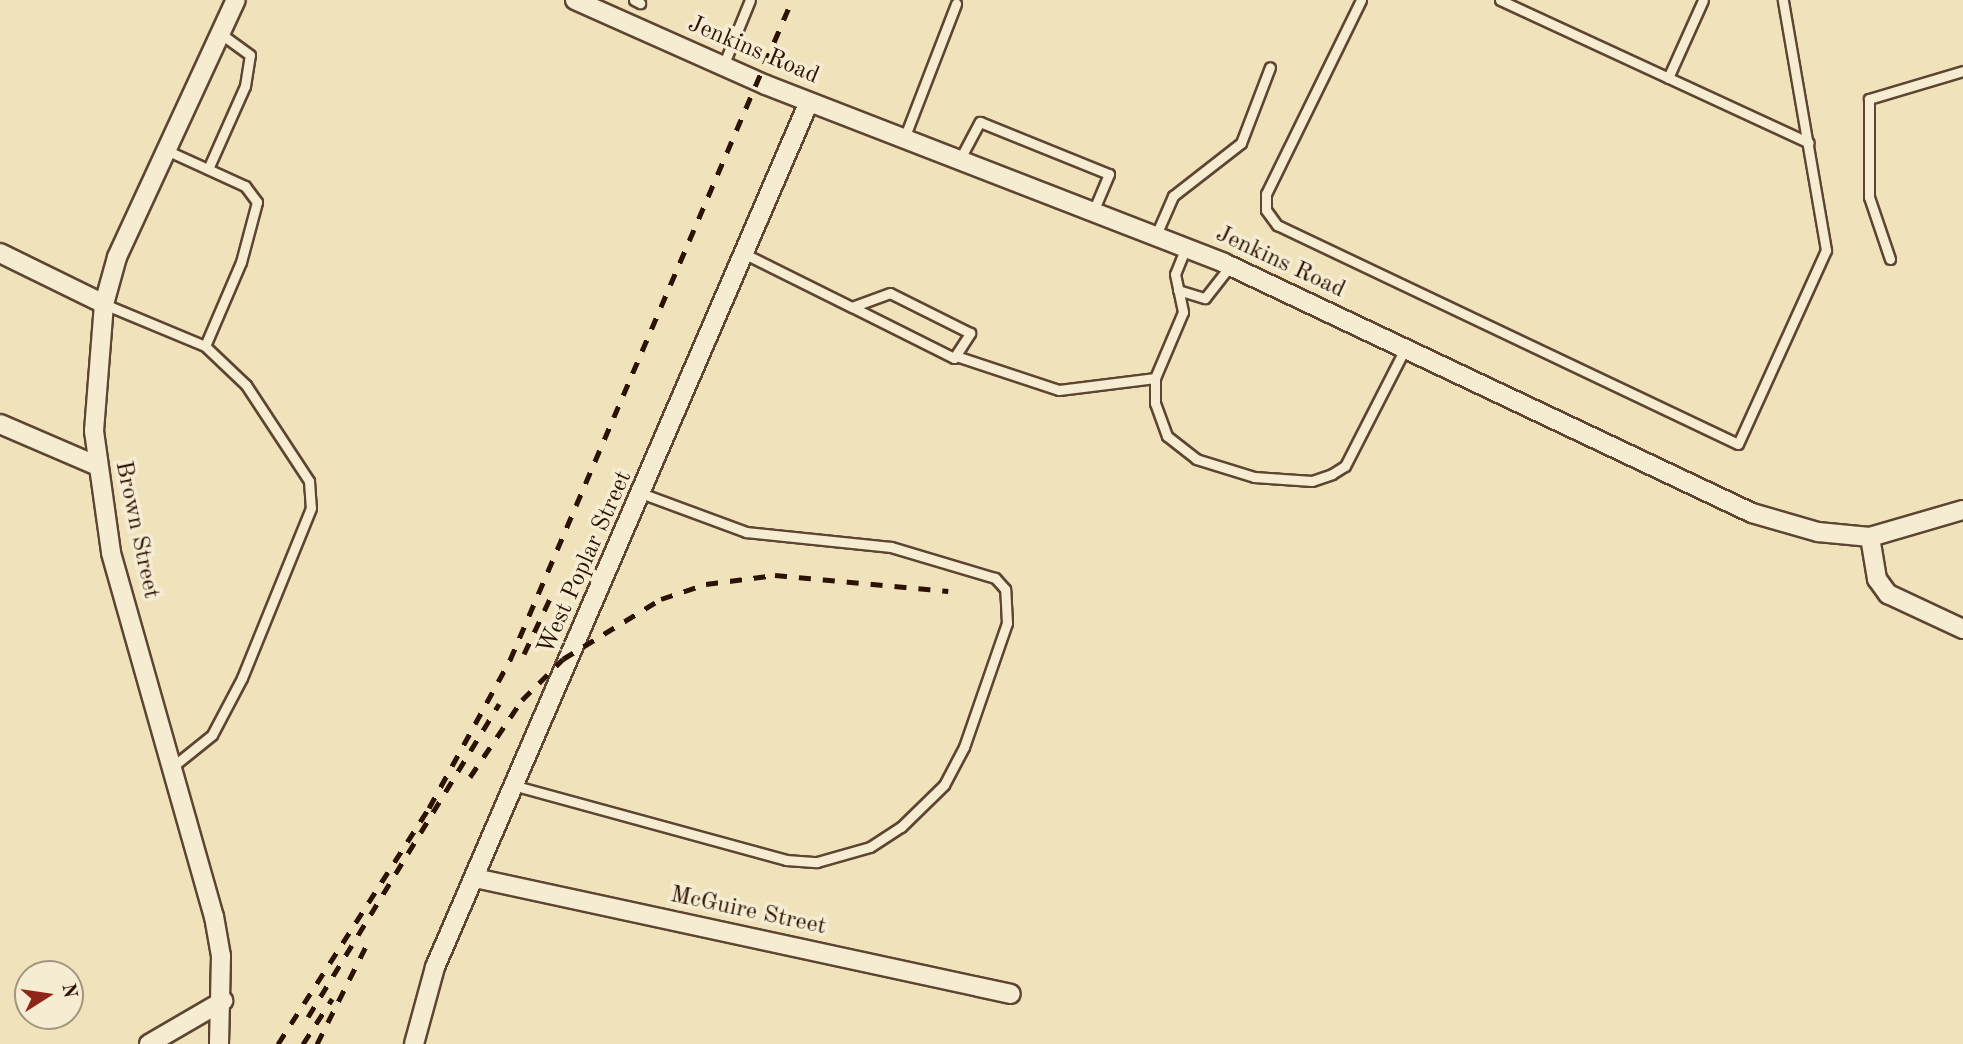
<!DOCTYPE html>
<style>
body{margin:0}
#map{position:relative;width:1963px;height:1044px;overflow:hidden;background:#f0e2ba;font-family:"Old Standard TT",serif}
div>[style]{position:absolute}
.roads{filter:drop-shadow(2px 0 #5d4532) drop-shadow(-2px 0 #5d4532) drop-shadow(0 2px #5d4532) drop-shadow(0 -2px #5d4532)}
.service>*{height:9px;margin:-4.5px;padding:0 4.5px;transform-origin:4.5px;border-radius:4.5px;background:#f5ecd2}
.minor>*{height:18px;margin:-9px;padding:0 9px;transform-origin:9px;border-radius:9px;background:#f5ecd2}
.rail>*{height:5px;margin-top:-2.5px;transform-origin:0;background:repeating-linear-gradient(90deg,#2c1105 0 12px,transparent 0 24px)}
span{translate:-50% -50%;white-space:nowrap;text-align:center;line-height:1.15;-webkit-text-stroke:7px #f5ecd2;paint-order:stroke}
.street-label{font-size:24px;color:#2c1105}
.north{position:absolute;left:14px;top:960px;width:70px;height:70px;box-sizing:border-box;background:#f5ecd2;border:2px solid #a59480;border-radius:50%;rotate:78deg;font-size:19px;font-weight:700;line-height:28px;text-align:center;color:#2c1105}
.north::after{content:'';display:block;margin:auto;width:24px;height:32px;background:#8f2418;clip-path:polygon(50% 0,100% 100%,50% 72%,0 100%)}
</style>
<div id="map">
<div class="roads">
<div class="service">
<div style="left:634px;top:0;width:7px;rotate:27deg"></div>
<div style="left:1361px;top:0;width:216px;rotate:116.1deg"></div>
<div style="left:1266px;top:194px;width:16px;rotate:90deg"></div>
<div style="left:1266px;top:210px;width:19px;rotate:54deg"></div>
<div style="left:1277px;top:225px;width:510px;rotate:25.41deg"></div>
<div style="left:1738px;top:444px;width:213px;rotate:-65.6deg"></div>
<div style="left:1826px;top:250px;width:254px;rotate:-99.8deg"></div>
<div style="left:1500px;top:0;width:340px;rotate:24.8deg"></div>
<div style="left:723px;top:66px;width:71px;rotate:-67.8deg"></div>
<div style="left:1668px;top:78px;width:85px;rotate:-65.8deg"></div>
<div style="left:905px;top:136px;width:142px;rotate:-68.9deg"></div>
<div style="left:166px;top:150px;width:87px;rotate:24.5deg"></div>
<div style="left:245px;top:186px;width:20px;rotate:53deg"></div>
<div style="left:257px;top:202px;width:62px;rotate:104.9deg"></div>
<div style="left:241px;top:262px;width:91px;rotate:113.2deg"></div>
<div style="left:961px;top:157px;width:40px;rotate:-62deg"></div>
<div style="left:980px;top:122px;width:139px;rotate:22deg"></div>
<div style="left:1109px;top:174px;width:39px;rotate:113deg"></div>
<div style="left:208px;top:169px;width:91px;rotate:-66deg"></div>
<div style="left:245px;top:86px;width:31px;rotate:-81deg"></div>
<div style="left:250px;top:55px;width:37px;rotate:-144deg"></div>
<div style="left:1156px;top:235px;width:43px;rotate:-66.4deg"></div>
<div style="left:1173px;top:196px;width:86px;rotate:-37.9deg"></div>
<div style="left:1241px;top:143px;width:81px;rotate:-69.1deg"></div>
<div style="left:1186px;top:247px;width:29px;rotate:112deg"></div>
<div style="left:1175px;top:274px;width:39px;rotate:78deg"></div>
<div style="left:1183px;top:312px;width:72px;rotate:113deg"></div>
<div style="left:1155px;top:378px;width:25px;rotate:90deg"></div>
<div style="left:1155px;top:403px;width:35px;rotate:70deg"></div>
<div style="left:1167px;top:436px;width:37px;rotate:38deg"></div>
<div style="left:1196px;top:459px;width:61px;rotate:17.2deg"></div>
<div style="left:1254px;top:477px;width:58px;rotate:3.9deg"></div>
<div style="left:1312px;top:481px;width:21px;rotate:-19deg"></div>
<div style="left:1332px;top:474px;width:15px;rotate:-32deg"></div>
<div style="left:1345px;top:466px;width:131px;rotate:-62.9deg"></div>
<div style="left:745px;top:254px;width:119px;rotate:26.4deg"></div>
<div style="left:852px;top:307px;width:114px;rotate:26.6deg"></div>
<div style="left:954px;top:358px;width:30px;rotate:-57deg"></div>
<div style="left:970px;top:333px;width:89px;rotate:-153.4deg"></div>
<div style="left:890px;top:293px;width:40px;rotate:159.8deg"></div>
<div style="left:1890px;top:259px;width:65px;rotate:-108.7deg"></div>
<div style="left:1869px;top:197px;width:98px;rotate:-90deg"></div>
<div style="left:1869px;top:99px;width:98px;rotate:-16.6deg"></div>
<div style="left:1178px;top:290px;width:28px;rotate:17deg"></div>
<div style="left:1205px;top:298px;width:41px;rotate:-52deg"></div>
<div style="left:104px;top:304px;width:109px;rotate:22.6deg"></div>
<div style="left:205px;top:346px;width:57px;rotate:43.6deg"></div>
<div style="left:246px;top:385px;width:115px;rotate:56.7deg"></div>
<div style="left:309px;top:481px;width:27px;rotate:86deg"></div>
<div style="left:311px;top:508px;width:183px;rotate:112.1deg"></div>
<div style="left:242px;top:678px;width:64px;rotate:117.8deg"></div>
<div style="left:212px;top:735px;width:51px;rotate:141.3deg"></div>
<div style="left:959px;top:357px;width:105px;rotate:18.3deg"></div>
<div style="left:1059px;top:390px;width:97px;rotate:-7.1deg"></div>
<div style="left:516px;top:786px;width:280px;rotate:15.3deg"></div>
<div style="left:786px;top:860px;width:31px;rotate:4deg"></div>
<div style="left:817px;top:862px;width:55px;rotate:-15.8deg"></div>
<div style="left:870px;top:847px;width:37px;rotate:-33deg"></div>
<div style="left:901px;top:827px;width:60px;rotate:-44.3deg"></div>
<div style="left:944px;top:785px;width:43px;rotate:-62.2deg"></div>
<div style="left:964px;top:747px;width:131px;rotate:-70.9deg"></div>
<div style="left:1007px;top:623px;width:34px;rotate:-93deg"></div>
<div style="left:1005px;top:589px;width:15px;rotate:-132deg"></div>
<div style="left:995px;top:578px;width:109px;rotate:-163.4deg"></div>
<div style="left:891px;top:547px;width:146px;rotate:-174.1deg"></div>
<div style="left:746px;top:532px;width:110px;rotate:-159.7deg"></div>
</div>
<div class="minor">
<div style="left:575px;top:0;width:209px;rotate:24deg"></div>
<div style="left:766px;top:85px;width:491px;rotate:21.2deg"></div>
<div style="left:1224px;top:263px;width:584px;rotate:25.34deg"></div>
<div style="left:1752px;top:513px;width:69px;rotate:16.1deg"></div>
<div style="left:1818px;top:532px;width:52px;rotate:5.5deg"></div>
<div style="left:1870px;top:537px;width:97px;rotate:-16.2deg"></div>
<div style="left:0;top:253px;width:116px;rotate:26.1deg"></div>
<div style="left:0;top:424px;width:103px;rotate:23.3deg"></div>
<div style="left:1870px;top:537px;width:43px;rotate:80.5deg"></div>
<div style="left:1877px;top:579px;width:19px;rotate:54deg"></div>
<div style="left:1888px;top:594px;width:83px;rotate:25deg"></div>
<div style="left:475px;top:878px;width:548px;rotate:12.21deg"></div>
<div style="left:149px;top:1044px;width:86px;rotate:-30.2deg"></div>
<div style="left:219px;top:1044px;width:88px;rotate:-88.7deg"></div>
<div style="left:221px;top:956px;width:40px;rotate:-100deg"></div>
<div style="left:214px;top:917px;width:379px;rotate:-105.8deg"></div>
<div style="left:111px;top:552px;width:122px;rotate:-98deg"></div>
<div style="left:94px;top:431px;width:127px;rotate:-85.5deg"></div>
<div style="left:104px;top:304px;width:49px;rotate:-74.5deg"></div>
<div style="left:117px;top:257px;width:283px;rotate:-65.2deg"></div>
<div style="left:414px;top:1044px;width:80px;rotate:-74.7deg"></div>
<div style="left:435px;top:967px;width:942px;rotate:-66.62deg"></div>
</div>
</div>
<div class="rail">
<div style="left:524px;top:654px;width:71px;rotate:-64.9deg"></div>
<div style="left:470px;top:777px;width:93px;rotate:-56deg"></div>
<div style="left:522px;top:700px;width:58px;rotate:-45deg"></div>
<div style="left:563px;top:659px;width:115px;rotate:-31.5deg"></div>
<div style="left:661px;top:599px;width:47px;rotate:-18.4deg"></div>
<div style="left:706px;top:584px;width:70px;rotate:-7.4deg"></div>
<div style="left:775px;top:575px;width:174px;rotate:5.3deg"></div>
<div style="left:308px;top:1017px;width:367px;rotate:-58.6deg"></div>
<div style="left:278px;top:1044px;width:280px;rotate:-57.4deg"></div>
<div style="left:429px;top:808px;width:169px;rotate:-61.3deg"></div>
<div style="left:510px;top:660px;width:718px;rotate:-66.86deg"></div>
<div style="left:303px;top:1044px;width:54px;rotate:-57.2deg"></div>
<div style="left:317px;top:1044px;width:112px;rotate:-63.4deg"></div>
</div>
<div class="street-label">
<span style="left:753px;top:51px;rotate:23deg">Jenkins Road</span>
<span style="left:1280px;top:263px;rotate:25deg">Jenkins Road</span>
<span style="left:136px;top:530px;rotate:78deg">Brown Street</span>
<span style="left:586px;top:563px;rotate:-66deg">West Poplar Street</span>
<span style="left:748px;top:912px;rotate:12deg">McGuire Street</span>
</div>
<div class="north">N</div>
</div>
